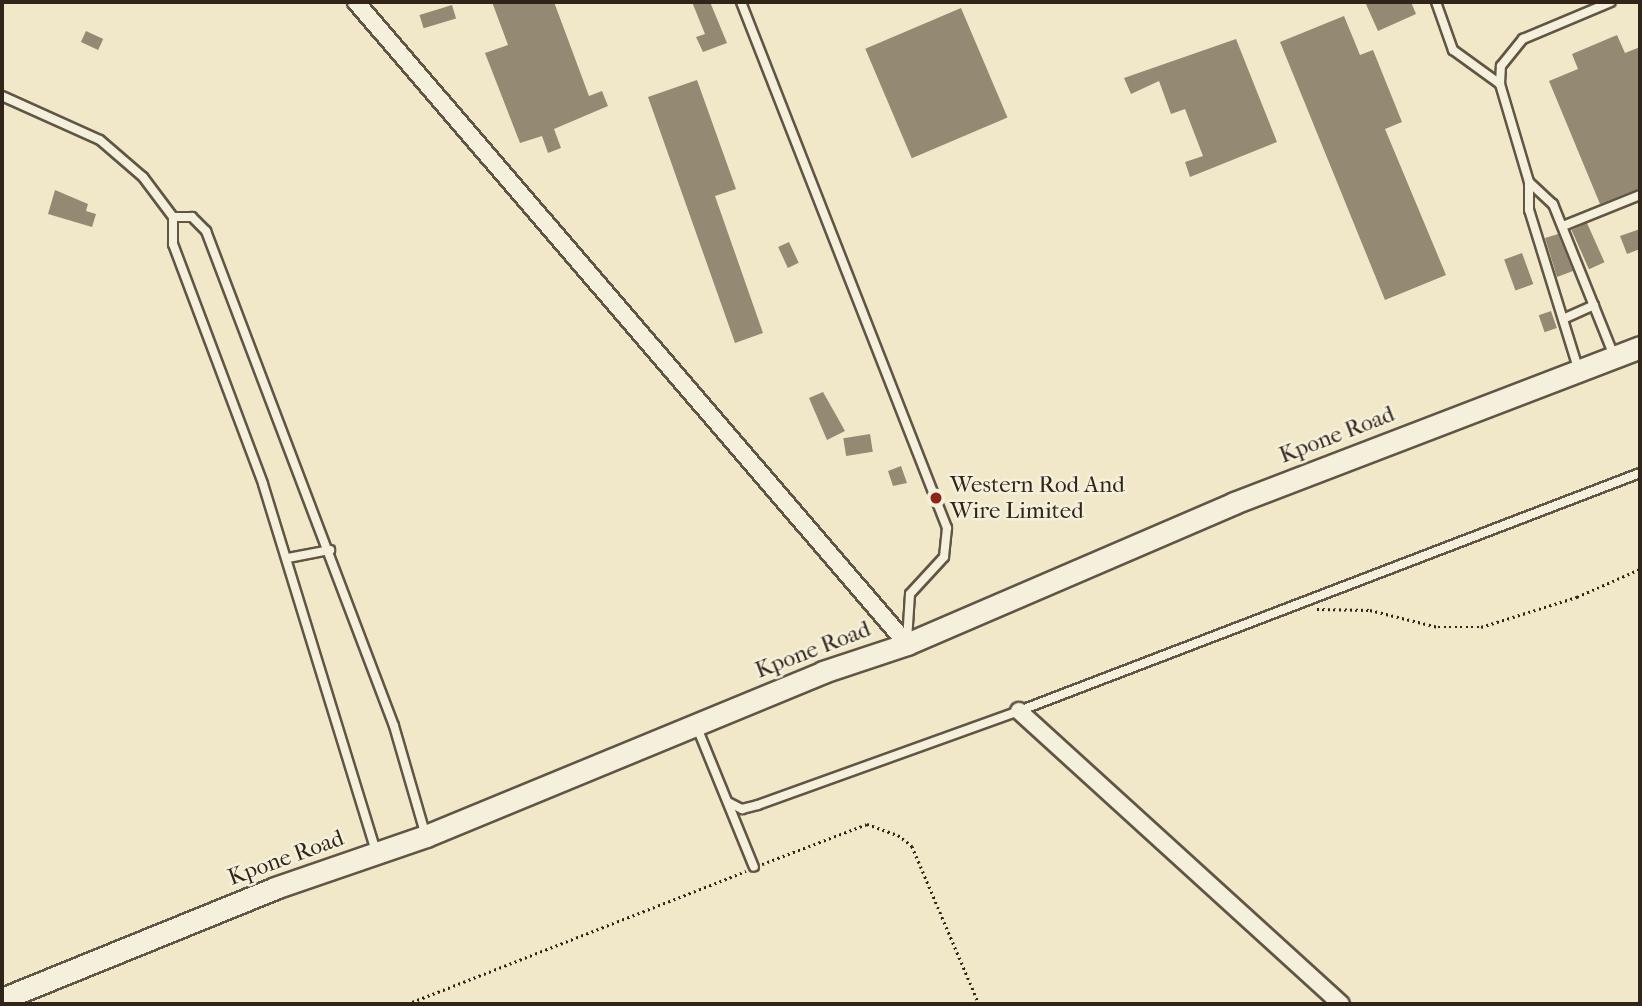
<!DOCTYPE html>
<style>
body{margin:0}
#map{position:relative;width:1642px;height:1006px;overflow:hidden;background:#f0e8c8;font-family:"IM FELL French Canon",serif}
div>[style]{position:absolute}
.building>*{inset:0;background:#948a74;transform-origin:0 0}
.path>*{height:2.5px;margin-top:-1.25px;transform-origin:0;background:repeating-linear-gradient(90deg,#312419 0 2px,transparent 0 5.5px)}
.roads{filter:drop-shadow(2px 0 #615545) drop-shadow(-2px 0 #615545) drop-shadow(0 2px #615545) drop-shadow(0 -2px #615545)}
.lane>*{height:8px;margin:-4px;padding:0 4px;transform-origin:4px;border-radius:4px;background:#f5f0db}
.street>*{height:16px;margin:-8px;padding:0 8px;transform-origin:8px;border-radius:8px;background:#f5f0db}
.secondary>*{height:21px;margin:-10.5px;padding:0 10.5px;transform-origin:10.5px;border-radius:10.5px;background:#f5f0db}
.dots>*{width:19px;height:19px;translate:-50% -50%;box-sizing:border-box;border:4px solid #f5f0db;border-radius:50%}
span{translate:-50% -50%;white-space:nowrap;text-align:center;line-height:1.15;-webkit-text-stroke:5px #f5f0db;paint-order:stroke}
.street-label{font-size:23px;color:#312419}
.poi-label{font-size:23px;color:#312419}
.left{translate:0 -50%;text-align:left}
.frame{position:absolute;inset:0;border:4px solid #312419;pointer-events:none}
</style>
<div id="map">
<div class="building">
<div style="clip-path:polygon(492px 2px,554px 2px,589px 96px,602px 91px,608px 106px,554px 129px,561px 148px,548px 153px,542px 136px,520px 143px,485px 53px,508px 45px)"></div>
<div style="clip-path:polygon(692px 2px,710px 2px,727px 43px,703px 52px,696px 37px,705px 34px)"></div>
<div style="clip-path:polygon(1365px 2px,1411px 2px,1416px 14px,1378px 31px)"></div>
<div style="left:452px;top:5px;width:14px;height:34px;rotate:73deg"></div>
<div style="left:961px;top:8px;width:119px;height:104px;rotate:67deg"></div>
<div style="clip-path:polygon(1344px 16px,1360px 55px,1373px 50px,1402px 122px,1385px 129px,1446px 275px,1385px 300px,1280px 42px)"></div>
<div style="left:86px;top:31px;width:19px;height:12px;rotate:25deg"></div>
<div style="clip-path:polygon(1617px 35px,1625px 53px,1640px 47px,1640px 188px,1600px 204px,1549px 81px,1578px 69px,1572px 54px)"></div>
<div style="clip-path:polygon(1236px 39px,1277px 142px,1190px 177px,1185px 162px,1203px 156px,1185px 109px,1171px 114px,1159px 81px,1131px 94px,1124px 78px)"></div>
<div style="clip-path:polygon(697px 80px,736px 189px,715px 196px,763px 333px,735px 343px,648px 97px)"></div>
<div style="clip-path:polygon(55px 190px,88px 204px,86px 211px,96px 214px,92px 227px,48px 214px)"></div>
<div style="left:1587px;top:223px;width:43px;height:17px;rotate:66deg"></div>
<div style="clip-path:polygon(1640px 229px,1640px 249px,1627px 254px,1620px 236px)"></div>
<div style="clip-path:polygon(1558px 234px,1573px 271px,1557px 277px,1545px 238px)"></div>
<div style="left:789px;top:242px;width:23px;height:12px;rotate:65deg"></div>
<div style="left:1522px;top:253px;width:33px;height:19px;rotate:70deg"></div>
<div style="left:1551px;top:311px;width:18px;height:13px;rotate:71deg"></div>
<div style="clip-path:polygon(823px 392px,845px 431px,827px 440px,809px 398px)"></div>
<div style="left:870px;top:434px;width:18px;height:27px;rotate:81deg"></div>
<div style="clip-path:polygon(901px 466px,907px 483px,893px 486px,888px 471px)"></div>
</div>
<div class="path">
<div style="left:1317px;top:609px;width:53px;rotate:1.1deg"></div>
<div style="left:1370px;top:610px;width:70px;rotate:14deg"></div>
<div style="left:1438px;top:627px;width:43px"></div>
<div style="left:1481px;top:627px;width:101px;rotate:-17.4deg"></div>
<div style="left:1577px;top:597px;width:69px;rotate:-24deg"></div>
<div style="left:762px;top:864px;width:112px;rotate:-20.9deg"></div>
<div style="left:867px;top:824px;width:33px;rotate:20deg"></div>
<div style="left:898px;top:835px;width:18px;rotate:38deg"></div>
<div style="left:912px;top:846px;width:172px;rotate:67deg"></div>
<div style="left:407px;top:1004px;width:364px;rotate:-21.4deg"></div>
</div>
<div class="roads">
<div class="lane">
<div style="left:741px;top:2px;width:565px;rotate:68.61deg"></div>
<div style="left:947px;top:528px;width:29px;rotate:96deg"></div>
<div style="left:944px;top:557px;width:50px;rotate:132.6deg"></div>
<div style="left:910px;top:594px;width:47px;rotate:93.7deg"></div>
<div style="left:1436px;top:2px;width:51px;rotate:70.5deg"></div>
<div style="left:1453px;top:50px;width:58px;rotate:35.9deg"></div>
<div style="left:2px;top:96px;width:107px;rotate:24.2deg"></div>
<div style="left:100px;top:140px;width:57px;rotate:40.7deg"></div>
<div style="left:143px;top:177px;width:50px;rotate:53.1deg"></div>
<div style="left:1529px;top:182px;width:33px;rotate:43deg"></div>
<div style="left:1553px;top:204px;width:164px;rotate:68.1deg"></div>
<div style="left:173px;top:217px;width:19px"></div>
<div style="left:192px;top:217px;width:20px;rotate:45deg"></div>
<div style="left:206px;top:231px;width:529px;rotate:69.2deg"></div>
<div style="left:394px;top:726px;width:115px;rotate:73.8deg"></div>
<div style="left:173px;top:217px;width:27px;rotate:90deg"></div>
<div style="left:173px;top:244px;width:256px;rotate:69.4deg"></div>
<div style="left:263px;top:484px;width:385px;rotate:72.9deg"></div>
<div style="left:1563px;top:226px;width:83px;rotate:-21.9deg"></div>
<div style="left:1563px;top:319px;width:34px;rotate:-24deg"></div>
<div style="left:1578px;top:368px;width:165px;rotate:-107.2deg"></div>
<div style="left:1529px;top:210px;width:28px;rotate:-90deg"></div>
<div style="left:1529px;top:182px;width:102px;rotate:-106.5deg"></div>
<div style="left:1500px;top:84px;width:18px;rotate:-87deg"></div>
<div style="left:1501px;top:66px;width:35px;rotate:-51deg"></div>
<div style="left:1523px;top:39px;width:95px;rotate:-22.8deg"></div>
<div style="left:288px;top:558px;width:43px;rotate:-10.8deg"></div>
<div style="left:696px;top:725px;width:153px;rotate:67.8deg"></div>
<div style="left:728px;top:802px;width:16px;rotate:27deg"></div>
<div style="left:742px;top:809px;width:16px;rotate:-14deg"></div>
<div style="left:758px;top:805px;width:277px;rotate:-19.8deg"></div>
<div style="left:1019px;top:711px;width:665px;rotate:-20.97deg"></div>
</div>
<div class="street">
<div style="left:356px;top:2px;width:846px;rotate:49.36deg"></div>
<div style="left:1019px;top:711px;width:435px;rotate:42.3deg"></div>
</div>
<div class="secondary">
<div style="left:2px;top:999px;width:295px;rotate:-22.1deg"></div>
<div style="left:275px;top:888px;width:160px;rotate:-19deg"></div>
<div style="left:426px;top:836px;width:430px;rotate:-22.4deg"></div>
<div style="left:823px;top:672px;width:89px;rotate:-18.4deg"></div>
<div style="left:907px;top:644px;width:356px;rotate:-23.3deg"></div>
<div style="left:1234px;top:503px;width:435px;rotate:-21deg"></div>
</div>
</div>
<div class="dots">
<div style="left:936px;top:498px;background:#8f2418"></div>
</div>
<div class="street-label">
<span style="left:1337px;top:435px;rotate:-21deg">Kpone Road</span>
<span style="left:813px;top:650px;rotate:-21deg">Kpone Road</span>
<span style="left:286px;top:858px;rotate:-20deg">Kpone Road</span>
</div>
<div class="poi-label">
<span class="left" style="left:950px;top:498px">Western Rod And<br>Wire Limited</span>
</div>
<div class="frame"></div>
</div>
